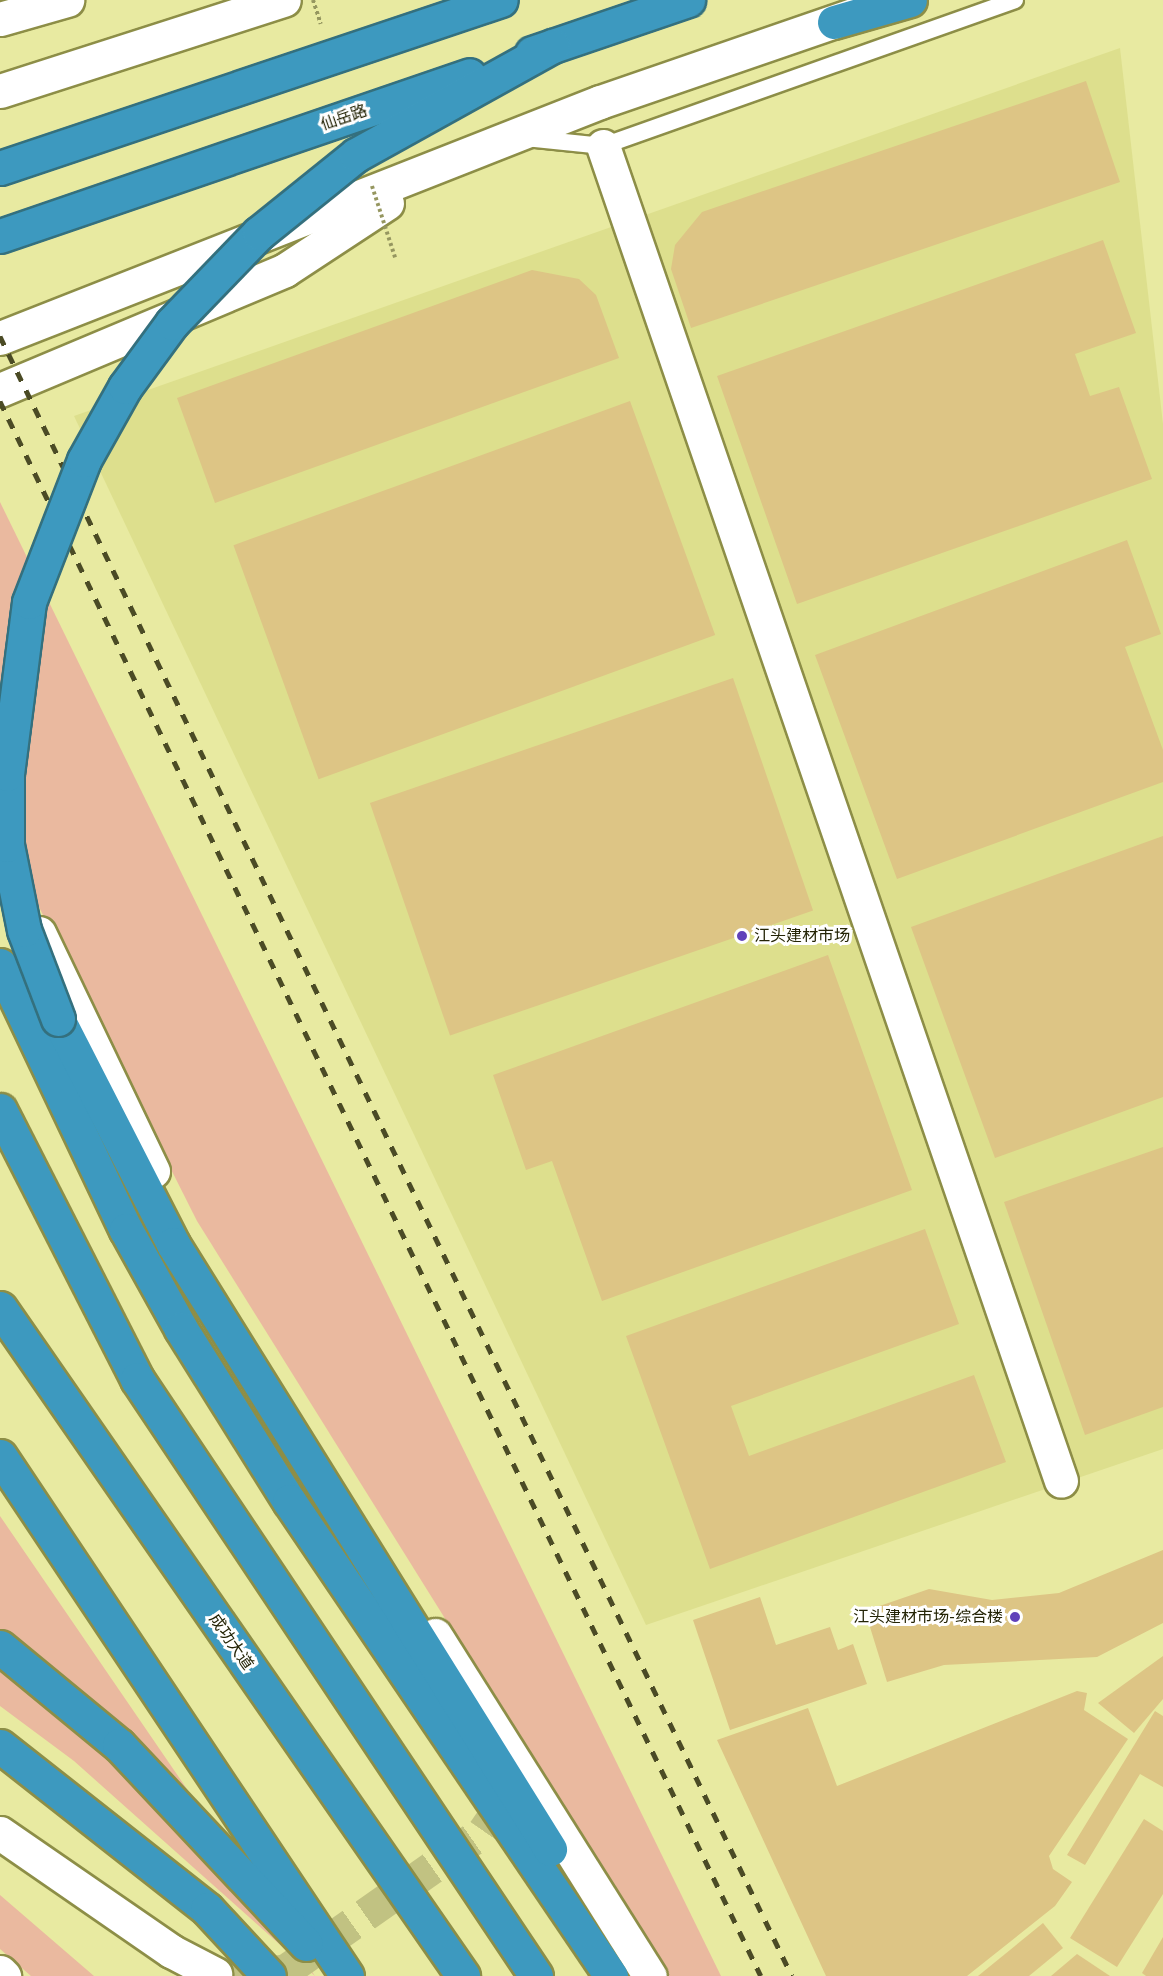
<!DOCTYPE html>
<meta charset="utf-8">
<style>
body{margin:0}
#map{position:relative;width:1163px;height:1976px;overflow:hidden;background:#e8eaa1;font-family:"Public Sans","Noto Sans SC",sans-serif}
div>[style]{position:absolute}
.built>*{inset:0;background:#dddf8d}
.green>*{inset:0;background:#eab99f}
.building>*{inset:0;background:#ddc585;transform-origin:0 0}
.secondary-tunnel>*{height:33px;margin-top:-16.5px;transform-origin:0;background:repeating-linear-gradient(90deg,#c1c282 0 33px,transparent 0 49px)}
.roads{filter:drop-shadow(2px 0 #8d8e47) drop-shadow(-2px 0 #8d8e47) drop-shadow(0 2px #8d8e47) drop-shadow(0 -2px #8d8e47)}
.lane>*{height:16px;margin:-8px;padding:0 8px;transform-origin:8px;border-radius:8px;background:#fff}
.street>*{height:33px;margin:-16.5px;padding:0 16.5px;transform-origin:16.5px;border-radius:16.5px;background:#fff}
.secondary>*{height:33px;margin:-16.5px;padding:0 16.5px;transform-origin:16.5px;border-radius:16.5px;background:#fff}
.highway>*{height:33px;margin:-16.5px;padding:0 16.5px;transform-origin:16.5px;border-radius:16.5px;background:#3d99bf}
.rail>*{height:4.5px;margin-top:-2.25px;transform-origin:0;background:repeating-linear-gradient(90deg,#4b4b25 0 10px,transparent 0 20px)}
.path-bridge>*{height:4px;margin-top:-2px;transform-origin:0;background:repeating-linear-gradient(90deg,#95965f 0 3px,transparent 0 6px)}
.bridges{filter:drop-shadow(2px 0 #34707e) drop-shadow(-2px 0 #34707e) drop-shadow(0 2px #34707e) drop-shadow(0 -2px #34707e)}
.highway-bridge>*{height:33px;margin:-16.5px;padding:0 16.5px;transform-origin:16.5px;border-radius:16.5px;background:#3d99bf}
.dots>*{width:16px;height:16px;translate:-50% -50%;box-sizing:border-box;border:3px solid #fff;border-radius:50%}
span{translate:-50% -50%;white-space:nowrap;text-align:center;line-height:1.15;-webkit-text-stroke:6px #fff;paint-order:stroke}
.street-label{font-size:16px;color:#242406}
.poi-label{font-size:16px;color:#242406}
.left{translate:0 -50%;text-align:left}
.right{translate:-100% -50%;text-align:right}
</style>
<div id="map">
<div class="built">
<div style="clip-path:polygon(1120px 48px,1163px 424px,1163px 1449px,646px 1625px,74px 416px)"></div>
</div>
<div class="green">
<div style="clip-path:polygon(0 502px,721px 1976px,668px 1976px,197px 1221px,40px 909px,0 809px)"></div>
<div style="clip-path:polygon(0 1516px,315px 1976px,74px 1761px,0 1706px)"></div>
<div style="clip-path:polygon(0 1895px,94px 1976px,95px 1976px,31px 1976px,0 1949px)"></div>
</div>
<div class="building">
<div style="clip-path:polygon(1086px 81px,1120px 182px,691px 328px,671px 269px,675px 245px,702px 212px)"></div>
<div style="clip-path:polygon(1103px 240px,1136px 333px,1075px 354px,1090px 396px,1119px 387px,1152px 479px,797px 604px,717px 376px)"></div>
<div style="clip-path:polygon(532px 270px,579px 279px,596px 295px,619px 358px,215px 503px,177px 398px)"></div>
<div style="left:630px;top:401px;width:249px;height:422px;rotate:70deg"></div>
<div style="clip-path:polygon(1127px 540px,1161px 634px,1125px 647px,1163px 750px,1163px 782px,897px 879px,815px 655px)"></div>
<div style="left:733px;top:678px;width:246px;height:384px;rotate:71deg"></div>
<div style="clip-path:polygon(1163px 836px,1163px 1097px,995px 1158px,911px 927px)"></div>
<div style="clip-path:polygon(828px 955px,912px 1190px,602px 1301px,552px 1161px,526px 1170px,493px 1075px)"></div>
<div style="clip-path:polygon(1163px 1147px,1163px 1407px,1085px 1435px,1004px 1202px)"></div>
<div style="clip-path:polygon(925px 1229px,959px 1324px,731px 1406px,749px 1456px,974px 1375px,1006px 1462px,710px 1569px,626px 1336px)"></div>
<div style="clip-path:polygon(1163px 1550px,1163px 1623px,1097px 1657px,944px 1665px,887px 1682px,865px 1611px,929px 1589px,992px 1600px,1059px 1593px)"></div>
<div style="clip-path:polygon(760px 1597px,776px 1645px,830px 1627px,838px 1650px,853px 1644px,867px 1684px,730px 1730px,693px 1620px)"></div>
<div style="clip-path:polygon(1163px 1656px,1163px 1699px,1134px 1733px,1098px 1703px)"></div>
<div style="clip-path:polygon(1077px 1691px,1087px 1693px,1084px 1710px,1128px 1739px,1049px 1856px,1053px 1869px,1072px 1882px,1055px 1906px,967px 1976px,826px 1976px,717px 1740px,808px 1708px,837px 1786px)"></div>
<div style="clip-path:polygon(1155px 1711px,1163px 1716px,1163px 1787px,1140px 1774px,1085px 1865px,1067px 1855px)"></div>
<div style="clip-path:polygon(1144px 1819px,1163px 1831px,1163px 1894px,1117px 1967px,1070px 1938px)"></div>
<div style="clip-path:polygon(1043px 1923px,1063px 1948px,1029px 1976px,978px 1976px)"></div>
<div style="clip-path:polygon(1163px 1937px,1163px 1976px,1146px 1976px,1142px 1973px)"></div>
<div style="clip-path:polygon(1077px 1954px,1110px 1976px,1051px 1976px)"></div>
</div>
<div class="secondary-tunnel">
<div style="left:215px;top:1974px;width:70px;rotate:-2.5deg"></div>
<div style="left:285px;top:1971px;width:243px;rotate:-35.1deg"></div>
<div style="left:484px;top:1831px;width:44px;rotate:-55.2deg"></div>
<div style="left:509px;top:1795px;width:10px;rotate:-90deg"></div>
</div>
<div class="roads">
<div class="lane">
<div style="left:526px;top:138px;width:77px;rotate:5.9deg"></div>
<div style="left:603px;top:146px;width:437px;rotate:-19.5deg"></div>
</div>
<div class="street">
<div style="left:603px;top:146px;width:1411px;rotate:71.06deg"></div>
<div style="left:0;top:1972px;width:6px;rotate:45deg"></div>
</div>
<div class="secondary">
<div style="left:0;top:19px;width:70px;rotate:-15.8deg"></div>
<div style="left:0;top:91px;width:298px;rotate:-17.8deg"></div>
<div style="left:0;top:338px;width:645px;rotate:-21.47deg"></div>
<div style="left:600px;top:102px;width:276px;rotate:-19deg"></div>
<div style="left:0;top:390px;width:309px;rotate:-22.8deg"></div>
<div style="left:285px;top:270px;width:122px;rotate:-33.3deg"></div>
<div style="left:39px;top:933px;width:264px;rotate:64.4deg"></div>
<div style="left:435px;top:1635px;width:403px;rotate:57.8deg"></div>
<div style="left:0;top:1833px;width:208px;rotate:34.6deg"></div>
<div style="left:171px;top:1951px;width:50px;rotate:27.6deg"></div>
</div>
<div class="highway">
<div style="left:834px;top:22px;width:79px;rotate:-16.1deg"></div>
<div style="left:0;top:965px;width:293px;rotate:64.6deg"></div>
<div style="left:126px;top:1230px;width:113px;rotate:60.9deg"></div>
<div style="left:181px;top:1329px;width:203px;rotate:57.9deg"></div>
<div style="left:289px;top:1501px;width:574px;rotate:55.87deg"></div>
<div style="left:58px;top:1019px;width:253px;rotate:62.9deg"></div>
<div style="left:173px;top:1244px;width:713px;rotate:58.07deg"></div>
<div style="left:0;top:1110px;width:302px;rotate:63deg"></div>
<div style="left:137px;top:1379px;width:718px;rotate:56.24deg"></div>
<div style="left:0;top:1308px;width:813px;rotate:55.27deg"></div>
<div style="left:0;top:1456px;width:625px;rotate:56.28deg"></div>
<div style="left:0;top:1647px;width:154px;rotate:39.5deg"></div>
<div style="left:119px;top:1745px;width:273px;rotate:46.8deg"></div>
<div style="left:0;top:1746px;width:263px;rotate:38.2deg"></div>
<div style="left:207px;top:1909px;width:91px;rotate:47.2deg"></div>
</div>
</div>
<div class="rail">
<div style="left:0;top:336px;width:1821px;rotate:64.22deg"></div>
<div style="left:0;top:401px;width:1749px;rotate:64.21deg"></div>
</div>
<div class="path-bridge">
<div style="left:313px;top:0;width:25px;rotate:72deg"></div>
<div style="left:372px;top:186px;width:75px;rotate:72.1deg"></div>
</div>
<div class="bridges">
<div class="highway-bridge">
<div style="left:532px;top:53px;width:165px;rotate:-18.8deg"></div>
<div style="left:0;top:168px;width:528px;rotate:-18.54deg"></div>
<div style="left:0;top:236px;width:496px;rotate:-18.9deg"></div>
<div style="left:58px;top:1019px;width:95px;rotate:-110.9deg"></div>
<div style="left:24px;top:930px;width:87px;rotate:-101.3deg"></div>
<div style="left:7px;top:845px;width:71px;rotate:-90deg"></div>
<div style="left:7px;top:774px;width:173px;rotate:-82.7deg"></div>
<div style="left:29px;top:602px;width:152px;rotate:-68.8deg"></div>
<div style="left:84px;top:460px;width:84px;rotate:-60.7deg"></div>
<div style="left:125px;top:387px;width:79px;rotate:-53.7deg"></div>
<div style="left:172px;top:323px;width:125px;rotate:-46deg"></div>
<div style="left:259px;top:233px;width:124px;rotate:-38.8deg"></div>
<div style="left:356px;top:155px;width:225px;rotate:-29deg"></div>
</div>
</div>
<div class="dots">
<div style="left:742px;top:936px;background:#6041ba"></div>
<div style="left:1015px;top:1617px;background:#6041ba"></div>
</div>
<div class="street-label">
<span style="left:344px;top:118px;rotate:-19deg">仙岳路</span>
<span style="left:231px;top:1642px;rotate:55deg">成功大道</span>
</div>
<div class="poi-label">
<span class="left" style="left:754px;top:936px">江头建材市场</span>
<span class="right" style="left:1003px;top:1617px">江头建材市场-综合楼</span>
</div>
</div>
